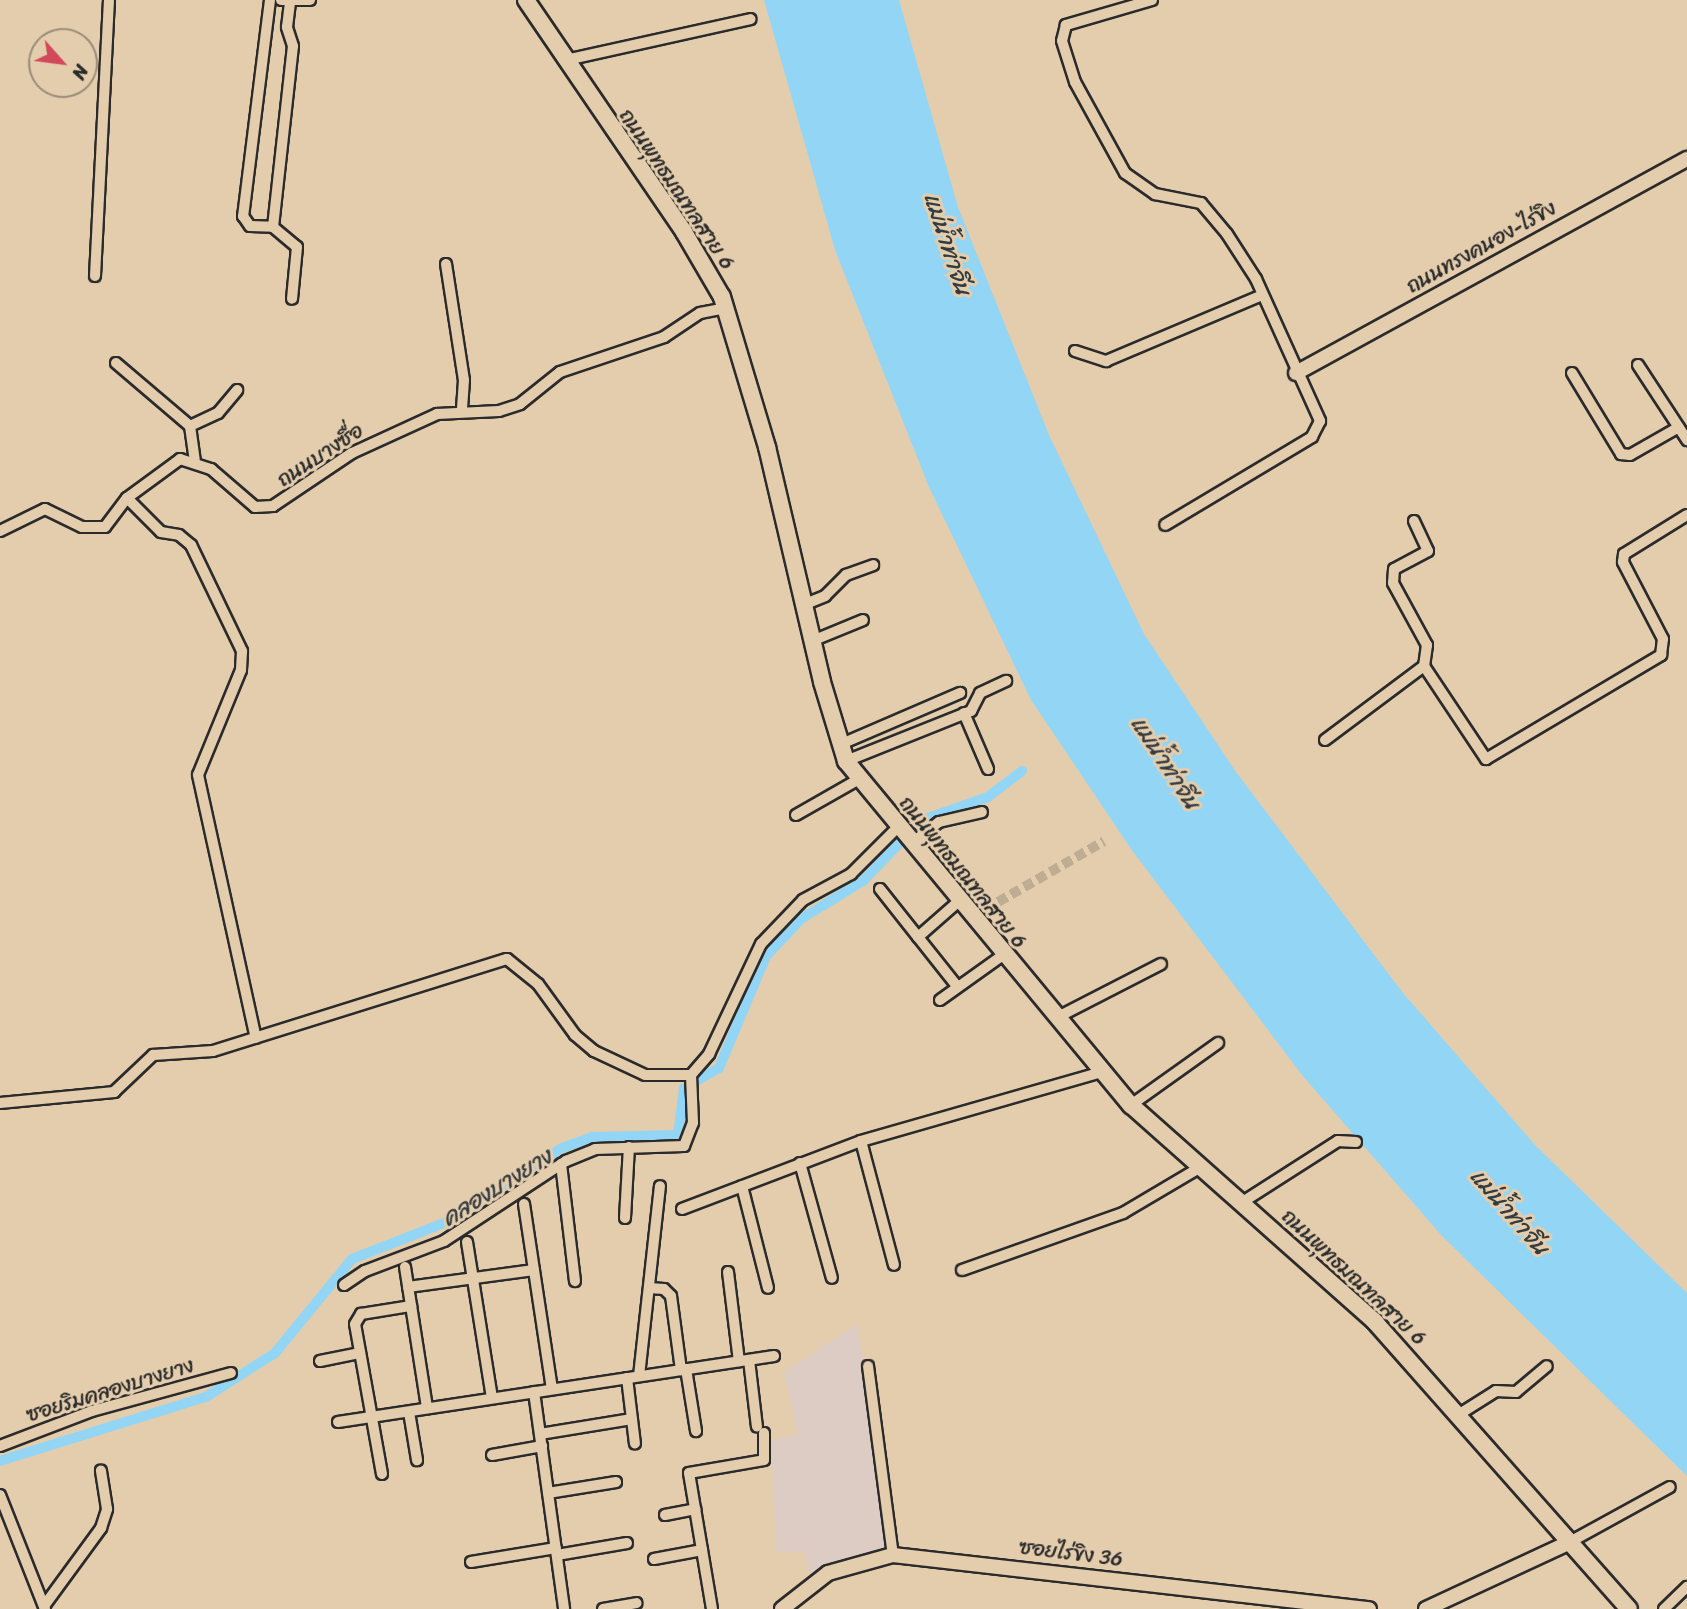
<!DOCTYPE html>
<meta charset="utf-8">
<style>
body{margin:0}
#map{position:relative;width:1687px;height:1609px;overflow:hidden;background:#e4cdad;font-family:Sriracha,"Playpen Sans Thai",sans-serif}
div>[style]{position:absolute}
.built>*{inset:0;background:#ddccc4}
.water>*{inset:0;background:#93d5f5}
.canal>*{height:10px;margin:-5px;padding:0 5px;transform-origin:5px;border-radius:5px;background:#93d5f5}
.minor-tunnel>*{height:10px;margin-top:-5px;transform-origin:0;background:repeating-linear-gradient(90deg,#bfad93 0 10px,transparent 0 15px)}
.roads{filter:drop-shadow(2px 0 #2b2b2b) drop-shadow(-2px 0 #2b2b2b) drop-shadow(0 2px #2b2b2b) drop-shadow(0 -2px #2b2b2b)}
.minor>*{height:10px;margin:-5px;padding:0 5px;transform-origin:5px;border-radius:5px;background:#e4cdad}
.tertiary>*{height:14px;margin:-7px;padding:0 7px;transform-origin:7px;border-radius:7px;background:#e4cdad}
.secondary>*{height:16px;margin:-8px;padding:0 8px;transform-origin:8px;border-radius:8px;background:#e4cdad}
span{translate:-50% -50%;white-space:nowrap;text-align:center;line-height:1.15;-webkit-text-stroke:6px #e4cdad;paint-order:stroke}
.street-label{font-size:21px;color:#2b2b2b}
.water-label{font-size:23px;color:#353c3f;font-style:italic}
.north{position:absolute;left:28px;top:28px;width:70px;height:70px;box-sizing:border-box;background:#e4cdad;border:2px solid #9a8c79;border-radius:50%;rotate:118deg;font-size:19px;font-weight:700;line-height:28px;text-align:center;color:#2b2b2b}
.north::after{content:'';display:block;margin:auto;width:24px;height:32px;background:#d1495b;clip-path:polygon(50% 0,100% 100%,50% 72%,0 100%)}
</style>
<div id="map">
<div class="built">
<div style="clip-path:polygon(858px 1324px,889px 1550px,809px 1574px,804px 1551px,777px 1553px,770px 1440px,798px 1435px,784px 1372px)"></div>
</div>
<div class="water">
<div style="clip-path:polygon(764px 0,899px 0,958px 207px,1049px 435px,1144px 634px,1236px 772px,1403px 993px,1536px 1146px,1687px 1293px,1687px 1476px,1442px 1236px,1302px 1075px,1131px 849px,1031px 700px,929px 487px,835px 250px)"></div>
</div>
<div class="canal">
<div style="left:0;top:1461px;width:216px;rotate:-17.3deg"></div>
<div style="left:206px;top:1397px;width:82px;rotate:-32.5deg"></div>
<div style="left:275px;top:1353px;width:122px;rotate:-50.7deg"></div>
<div style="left:352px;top:1259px;width:104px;rotate:-21.4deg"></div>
<div style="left:449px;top:1221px;width:135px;rotate:-32.9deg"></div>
<div style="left:562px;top:1148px;width:33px;rotate:-20deg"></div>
<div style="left:593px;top:1137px;width:85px;rotate:-1.3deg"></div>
<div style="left:678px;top:1135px;width:47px;rotate:-82.7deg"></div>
<div style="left:684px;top:1088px;width:40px;rotate:-29.7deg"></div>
<div style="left:719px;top:1068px;width:121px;rotate:-67.2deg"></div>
<div style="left:766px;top:956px;width:51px;rotate:-46.6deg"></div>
<div style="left:801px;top:919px;width:73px;rotate:-31.5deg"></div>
<div style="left:863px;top:881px;width:85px;rotate:-46deg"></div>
<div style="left:922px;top:820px;width:70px;rotate:-19.2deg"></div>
<div style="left:988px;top:797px;width:43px;rotate:-37.4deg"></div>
</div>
<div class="minor-tunnel">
<div style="left:972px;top:917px;width:152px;rotate:-29.9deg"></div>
</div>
<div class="roads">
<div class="minor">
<div style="left:270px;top:0;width:218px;rotate:97.1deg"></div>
<div style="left:243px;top:216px;width:12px;rotate:55deg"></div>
<div style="left:250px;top:226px;width:23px;rotate:2deg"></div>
<div style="left:273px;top:227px;width:31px;rotate:40deg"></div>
<div style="left:297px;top:247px;width:52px;rotate:95.5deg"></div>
<div style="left:281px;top:0;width:29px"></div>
<div style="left:1152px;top:0;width:90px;rotate:163.8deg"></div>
<div style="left:1066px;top:25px;width:16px;rotate:104deg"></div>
<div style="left:1062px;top:41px;width:43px;rotate:72.4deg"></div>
<div style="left:1075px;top:82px;width:104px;rotate:61.2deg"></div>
<div style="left:1125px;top:173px;width:37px;rotate:35deg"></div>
<div style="left:1155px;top:194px;width:47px;rotate:11.1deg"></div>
<div style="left:1201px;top:203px;width:40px;rotate:50deg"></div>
<div style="left:1227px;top:234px;width:54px;rotate:57.2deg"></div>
<div style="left:1256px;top:279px;width:156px;rotate:65.7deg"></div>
<div style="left:1320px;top:421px;width:18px;rotate:117deg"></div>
<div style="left:1312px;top:437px;width:171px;rotate:149.1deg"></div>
<div style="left:566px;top:60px;width:189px;rotate:-12.5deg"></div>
<div style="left:273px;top:227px;width:182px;rotate:-83.7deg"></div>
<div style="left:293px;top:46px;width:20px;rotate:-108deg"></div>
<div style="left:287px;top:27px;width:26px;rotate:-83deg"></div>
<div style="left:446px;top:264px;width:117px;rotate:81.2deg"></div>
<div style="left:464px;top:380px;width:29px;rotate:94deg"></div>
<div style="left:95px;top:276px;width:276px;rotate:-87.1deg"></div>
<div style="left:1075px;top:351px;width:33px;rotate:18deg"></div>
<div style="left:1106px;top:361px;width:169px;rotate:-22.9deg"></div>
<div style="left:116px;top:363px;width:97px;rotate:40.4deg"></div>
<div style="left:190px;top:426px;width:31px;rotate:-25deg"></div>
<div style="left:218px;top:413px;width:30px;rotate:-50deg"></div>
<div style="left:1638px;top:365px;width:90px;rotate:56.8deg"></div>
<div style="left:1572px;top:373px;width:95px;rotate:58.8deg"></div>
<div style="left:1621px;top:454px;width:9px;rotate:6deg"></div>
<div style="left:1630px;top:455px;width:56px;rotate:-29.7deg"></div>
<div style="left:190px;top:426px;width:34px;rotate:82deg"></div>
<div style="left:127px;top:498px;width:48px;rotate:45deg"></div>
<div style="left:161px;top:532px;width:18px;rotate:9deg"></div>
<div style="left:179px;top:535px;width:16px;rotate:40deg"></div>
<div style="left:191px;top:545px;width:118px;rotate:64.3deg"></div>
<div style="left:242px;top:651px;width:19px;rotate:93deg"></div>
<div style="left:241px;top:670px;width:113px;rotate:112.3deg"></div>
<div style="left:198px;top:775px;width:269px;rotate:77.6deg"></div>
<div style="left:1414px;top:521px;width:33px;rotate:65deg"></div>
<div style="left:1428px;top:551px;width:38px;rotate:152deg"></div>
<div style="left:1394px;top:569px;width:14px;rotate:94deg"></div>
<div style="left:1393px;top:583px;width:71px;rotate:61.3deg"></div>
<div style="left:1427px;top:645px;width:21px;rotate:98deg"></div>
<div style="left:1424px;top:666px;width:112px;rotate:56.3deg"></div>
<div style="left:1486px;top:759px;width:204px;rotate:-30.7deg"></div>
<div style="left:1661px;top:655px;width:16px;rotate:-83deg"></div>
<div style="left:1663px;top:639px;width:87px;rotate:-117.5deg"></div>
<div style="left:1623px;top:562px;width:8px;rotate:-83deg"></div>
<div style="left:1624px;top:554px;width:74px;rotate:-31.8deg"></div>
<div style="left:0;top:531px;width:50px;rotate:-26.1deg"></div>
<div style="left:45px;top:509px;width:41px;rotate:25.9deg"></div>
<div style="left:82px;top:527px;width:23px"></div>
<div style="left:105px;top:527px;width:36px;rotate:-53deg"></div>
<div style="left:127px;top:498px;width:66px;rotate:-36.3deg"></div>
<div style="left:180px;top:459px;width:33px;rotate:18deg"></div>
<div style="left:211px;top:469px;width:58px;rotate:40.8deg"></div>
<div style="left:255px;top:507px;width:18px;rotate:-3deg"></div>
<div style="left:273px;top:506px;width:95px;rotate:-33.9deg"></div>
<div style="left:352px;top:453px;width:94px;rotate:-24.6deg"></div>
<div style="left:437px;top:414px;width:62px;rotate:-2.8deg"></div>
<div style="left:499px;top:411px;width:22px;rotate:-18deg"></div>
<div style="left:520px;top:404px;width:51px;rotate:-38.7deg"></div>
<div style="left:560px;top:372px;width:110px;rotate:-18.6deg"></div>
<div style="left:664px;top:337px;width:43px;rotate:-33.7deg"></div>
<div style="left:700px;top:313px;width:26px;rotate:-11deg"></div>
<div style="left:803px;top:605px;width:24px;rotate:-22deg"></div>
<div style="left:825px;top:596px;width:30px;rotate:-45deg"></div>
<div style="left:846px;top:575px;width:29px;rotate:-20deg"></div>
<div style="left:812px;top:641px;width:55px;rotate:-22.4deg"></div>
<div style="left:964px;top:713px;width:61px;rotate:66.8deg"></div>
<div style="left:1325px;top:740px;width:124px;rotate:-36.8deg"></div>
<div style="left:839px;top:745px;width:132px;rotate:-23.3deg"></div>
<div style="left:846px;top:761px;width:135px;rotate:-21.8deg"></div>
<div style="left:971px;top:711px;width:20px;rotate:-63deg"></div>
<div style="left:980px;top:693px;width:29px;rotate:-25deg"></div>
<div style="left:796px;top:815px;width:73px;rotate:-29.7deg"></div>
<div style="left:912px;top:843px;width:34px;rotate:-38deg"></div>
<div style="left:939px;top:822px;width:44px;rotate:-13.1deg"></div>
<div style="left:880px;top:889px;width:61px;rotate:51.6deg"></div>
<div style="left:918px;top:937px;width:55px;rotate:-41.3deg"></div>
<div style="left:918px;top:937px;width:63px;rotate:51.5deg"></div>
<div style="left:940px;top:1000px;width:77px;rotate:-35.5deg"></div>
<div style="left:1056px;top:1018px;width:118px;rotate:-27.2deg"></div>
<div style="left:0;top:1103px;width:115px;rotate:-5.5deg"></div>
<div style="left:114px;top:1092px;width:54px;rotate:-43.5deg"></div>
<div style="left:153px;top:1055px;width:60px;rotate:-3.8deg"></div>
<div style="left:213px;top:1051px;width:308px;rotate:-17.4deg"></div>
<div style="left:507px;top:959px;width:40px;rotate:39deg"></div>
<div style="left:538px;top:984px;width:63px;rotate:54deg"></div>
<div style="left:575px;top:1035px;width:25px;rotate:40deg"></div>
<div style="left:594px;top:1051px;width:56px;rotate:25.2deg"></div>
<div style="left:645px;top:1075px;width:46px"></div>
<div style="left:691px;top:1075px;width:28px;rotate:-49deg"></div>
<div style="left:709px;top:1054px;width:122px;rotate:-64.7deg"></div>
<div style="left:761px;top:944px;width:61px;rotate:-46.3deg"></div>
<div style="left:803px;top:900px;width:55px;rotate:-28.4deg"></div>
<div style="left:851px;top:874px;width:66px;rotate:-45deg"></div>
<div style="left:1131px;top:1105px;width:107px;rotate:-35.5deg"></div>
<div style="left:861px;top:1141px;width:128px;rotate:75.1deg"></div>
<div style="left:800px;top:1163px;width:119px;rotate:74.5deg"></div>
<div style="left:561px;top:1164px;width:118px;rotate:83.2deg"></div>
<div style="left:742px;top:1186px;width:105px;rotate:75.7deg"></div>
<div style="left:1241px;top:1203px;width:115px;rotate:-32.6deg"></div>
<div style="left:1338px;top:1141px;width:18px;rotate:3deg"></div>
<div style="left:524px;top:1204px;width:187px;rotate:81.4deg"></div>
<div style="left:682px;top:1209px;width:191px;rotate:-20.8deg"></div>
<div style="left:861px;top:1141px;width:251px;rotate:-16deg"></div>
<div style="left:625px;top:1218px;width:71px;rotate:-86.8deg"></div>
<div style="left:467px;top:1242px;width:158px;rotate:80.9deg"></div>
<div style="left:405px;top:1267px;width:143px;rotate:81.1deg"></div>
<div style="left:962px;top:1270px;width:171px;rotate:-19.5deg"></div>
<div style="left:1123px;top:1213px;width:88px;rotate:-30.6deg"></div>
<div style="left:728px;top:1272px;width:90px;rotate:83deg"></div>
<div style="left:344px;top:1285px;width:25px;rotate:-34deg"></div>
<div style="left:365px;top:1271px;width:85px;rotate:-20.8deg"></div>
<div style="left:444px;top:1241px;width:146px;rotate:-33.3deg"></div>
<div style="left:566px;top:1161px;width:31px;rotate:-22deg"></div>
<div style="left:595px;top:1149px;width:89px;rotate:-1.9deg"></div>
<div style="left:684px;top:1146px;width:25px;rotate:-69deg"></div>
<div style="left:693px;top:1123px;width:48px;rotate:-92.4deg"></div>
<div style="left:408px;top:1287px;width:127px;rotate:-7.7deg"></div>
<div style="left:649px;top:1288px;width:15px;rotate:4deg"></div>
<div style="left:664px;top:1289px;width:10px;rotate:45deg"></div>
<div style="left:671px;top:1296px;width:75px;rotate:82.3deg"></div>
<div style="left:749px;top:1360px;width:67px;rotate:83.2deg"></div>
<div style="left:320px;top:1361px;width:41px;rotate:-11.3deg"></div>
<div style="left:868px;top:1366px;width:191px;rotate:82.5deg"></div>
<div style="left:686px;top:1369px;width:63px;rotate:80.8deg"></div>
<div style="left:639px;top:1376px;width:191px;rotate:-83.7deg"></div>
<div style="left:627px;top:1378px;width:66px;rotate:83.1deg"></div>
<div style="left:534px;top:1392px;width:219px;rotate:82.1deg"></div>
<div style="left:409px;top:1412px;width:49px;rotate:80.5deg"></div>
<div style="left:1458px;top:1415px;width:45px;rotate:-32.3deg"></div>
<div style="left:1496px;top:1391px;width:20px;rotate:3deg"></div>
<div style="left:1516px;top:1392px;width:40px;rotate:-40deg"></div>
<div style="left:338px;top:1422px;width:441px;rotate:-8.6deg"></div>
<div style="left:540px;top:1434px;width:93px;rotate:-9.3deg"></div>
<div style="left:0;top:1446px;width:98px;rotate:-20.8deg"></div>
<div style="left:92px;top:1411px;width:144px;rotate:-15.3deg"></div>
<div style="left:492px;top:1455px;width:51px;rotate:-10.2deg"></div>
<div style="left:382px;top:1474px;width:152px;rotate:-100.2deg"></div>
<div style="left:355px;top:1324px;width:12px;rotate:-59deg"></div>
<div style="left:361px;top:1314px;width:51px;rotate:-9.1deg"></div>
<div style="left:548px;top:1493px;width:69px;rotate:-9.2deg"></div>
<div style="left:0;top:1495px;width:123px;rotate:68.5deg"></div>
<div style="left:665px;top:1515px;width:31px;rotate:-11deg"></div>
<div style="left:1568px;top:1543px;width:116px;rotate:-28.8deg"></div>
<div style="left:557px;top:1555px;width:71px;rotate:-9.7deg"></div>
<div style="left:654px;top:1559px;width:49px;rotate:-10.6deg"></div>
<div style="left:471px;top:1562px;width:86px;rotate:-9.4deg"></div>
<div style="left:44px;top:1606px;width:97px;rotate:-53.8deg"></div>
<div style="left:101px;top:1528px;width:20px;rotate:-72deg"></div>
<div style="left:107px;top:1509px;width:39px;rotate:-99deg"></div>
<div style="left:603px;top:1609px;width:34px;rotate:-10deg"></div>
<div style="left:712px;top:1609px;width:138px;rotate:-99.6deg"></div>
<div style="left:689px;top:1473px;width:76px;rotate:-9.8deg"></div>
<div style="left:764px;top:1460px;width:27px;rotate:-90deg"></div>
<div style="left:1664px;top:1609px;width:32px;rotate:-44deg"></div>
</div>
<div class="tertiary">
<div style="left:1296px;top:373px;width:446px;rotate:-28.7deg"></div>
<div style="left:782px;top:1609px;width:58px;rotate:-38deg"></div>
<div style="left:828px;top:1573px;width:67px;rotate:-15.5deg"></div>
<div style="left:893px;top:1555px;width:479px;rotate:6.5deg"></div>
<div style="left:1426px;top:1609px;width:157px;rotate:-24.9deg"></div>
</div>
<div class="secondary">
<div style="left:526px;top:0;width:281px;rotate:55.7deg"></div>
<div style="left:684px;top:232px;width:75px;rotate:59.7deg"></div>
<div style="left:722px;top:297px;width:157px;rotate:73.3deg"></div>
<div style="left:767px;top:447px;width:241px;rotate:76.8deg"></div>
<div style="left:822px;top:682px;width:83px;rotate:73.1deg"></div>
<div style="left:846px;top:761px;width:447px;rotate:50.4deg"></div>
<div style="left:1131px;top:1105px;width:327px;rotate:41.6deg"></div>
<div style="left:1375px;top:1322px;width:383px;rotate:48.5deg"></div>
</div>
</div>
<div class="street-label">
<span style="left:677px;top:189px;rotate:56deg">ถนนพุทธมณฑลสาย 6</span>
<span style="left:1481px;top:247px;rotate:-29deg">ถนนทรงคนอง-ไร่ขิง</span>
<span style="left:320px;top:455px;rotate:-33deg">ถนนบางซื่อ</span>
<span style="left:963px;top:872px;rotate:51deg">ถนนพุทธมณฑลสาย 6</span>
<span style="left:1354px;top:1277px;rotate:43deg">ถนนพุทธมณฑลสาย 6</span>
<span style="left:110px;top:1390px;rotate:-17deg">ซอยริมคลองบางยาง</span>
<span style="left:1071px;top:1553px;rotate:7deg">ซอยไร่ขิง 36</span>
</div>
<div class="water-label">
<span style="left:947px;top:244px;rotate:72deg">แม่น้ำท่าจีน</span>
<span style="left:1165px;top:763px;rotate:57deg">แม่น้ำท่าจีน</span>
<span style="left:497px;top:1188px;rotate:-32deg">คลองบางยาง</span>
<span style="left:1509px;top:1212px;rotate:49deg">แม่น้ำท่าจีน</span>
</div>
<div class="north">N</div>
</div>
